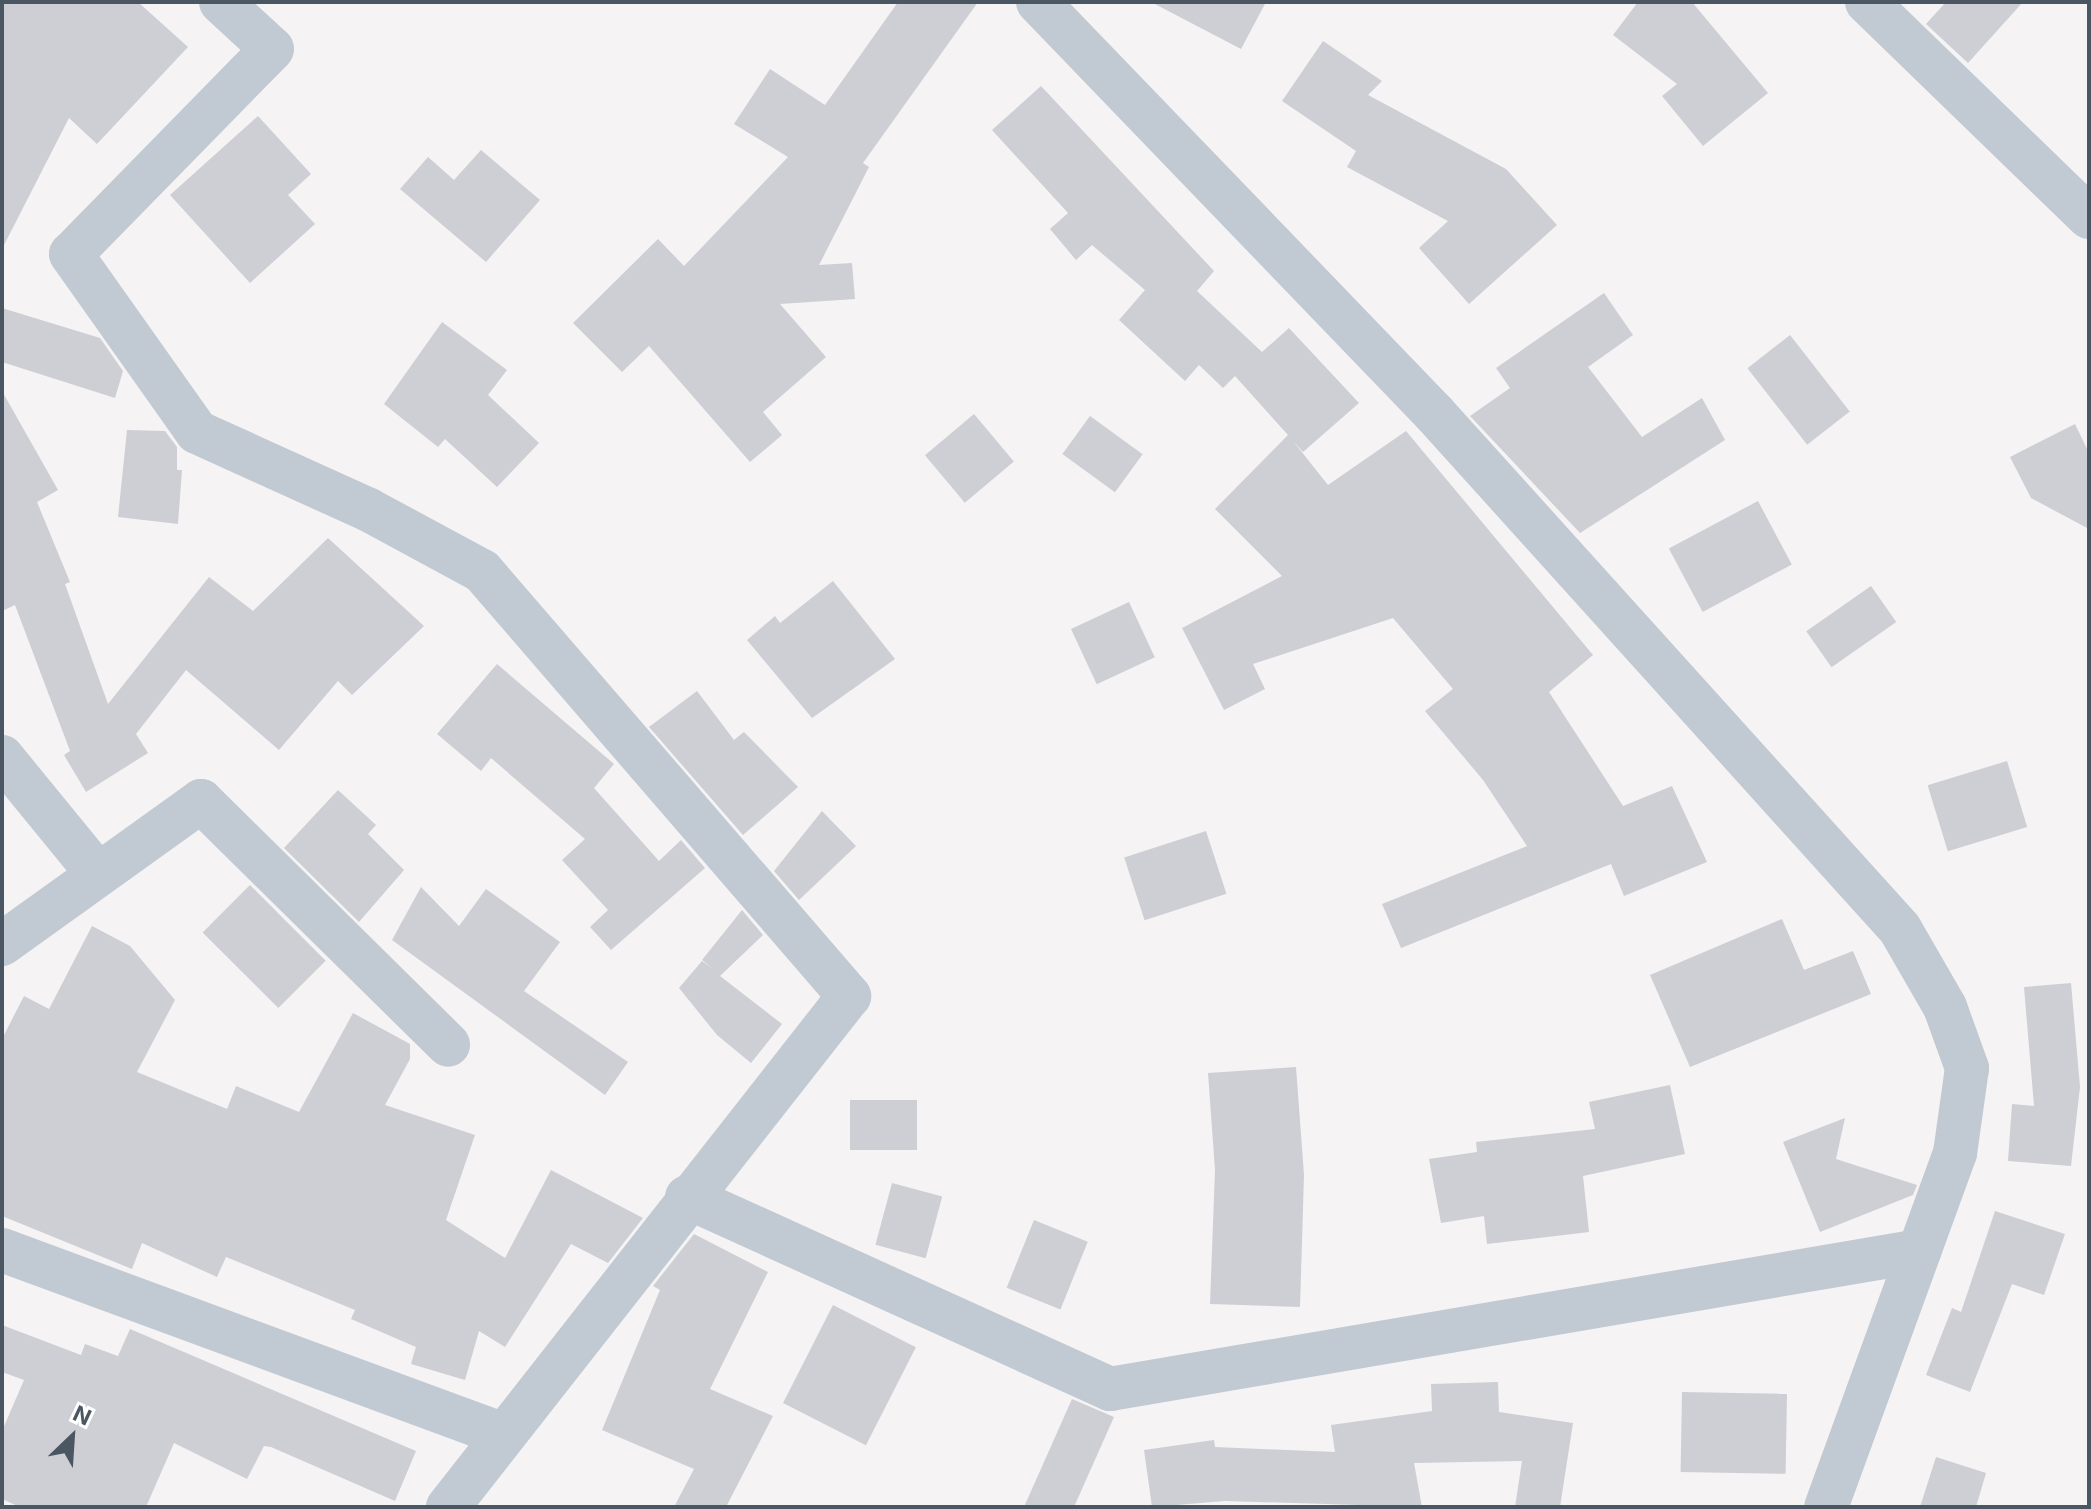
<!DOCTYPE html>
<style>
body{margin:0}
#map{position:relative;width:2091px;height:1509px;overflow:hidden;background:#f5f3f3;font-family:Inter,sans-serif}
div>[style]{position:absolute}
.building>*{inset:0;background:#cdcfd5;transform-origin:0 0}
.street>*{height:44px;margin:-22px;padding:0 22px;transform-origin:22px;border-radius:22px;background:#c1cad2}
span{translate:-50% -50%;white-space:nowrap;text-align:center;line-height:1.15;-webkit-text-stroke:6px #fff;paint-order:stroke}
.frame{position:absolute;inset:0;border:4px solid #4a5661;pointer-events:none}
.north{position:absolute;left:32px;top:1397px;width:80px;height:80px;-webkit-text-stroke:6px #fff;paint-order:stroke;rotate:25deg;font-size:22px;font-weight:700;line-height:32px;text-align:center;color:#4a5661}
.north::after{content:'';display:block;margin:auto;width:28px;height:36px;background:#4a5661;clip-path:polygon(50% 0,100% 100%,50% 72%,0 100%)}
</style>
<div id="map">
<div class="building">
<div style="clip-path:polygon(2px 2px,138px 2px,188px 47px,97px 144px,69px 118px,2px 249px)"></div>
<div style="clip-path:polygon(898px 2px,978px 2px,863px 163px,869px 167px,819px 265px,852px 263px,855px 299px,780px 304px,826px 357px,763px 412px,782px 435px,750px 462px,649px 346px,622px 372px,573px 323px,658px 239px,684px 266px,788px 157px,734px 124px,770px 69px,825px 105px)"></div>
<div style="clip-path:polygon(1151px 2px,1266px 2px,1241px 49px)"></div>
<div style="clip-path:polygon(1638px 2px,1692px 2px,1768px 93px,1703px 146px,1662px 96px,1677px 84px,1613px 35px)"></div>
<div style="clip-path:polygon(1946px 2px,2023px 2px,1968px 63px,1926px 24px)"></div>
<div style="clip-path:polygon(1323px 41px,1382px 81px,1368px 95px,1506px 169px,1557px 225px,1469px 304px,1419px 248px,1448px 221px,1347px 167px,1356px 151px,1282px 101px)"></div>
<div style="clip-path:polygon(1041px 86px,1214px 271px,1197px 291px,1262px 352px,1289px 328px,1359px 403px,1303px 452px,1293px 441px,1328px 485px,1406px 431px,1593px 655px,1549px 692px,1623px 806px,1672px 786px,1707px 862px,1624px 896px,1611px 864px,1401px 948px,1382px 904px,1527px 846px,1483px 780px,1425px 711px,1453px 689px,1393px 618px,1253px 664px,1265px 689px,1224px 710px,1182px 628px,1282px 576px,1215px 509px,1288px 435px,1235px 376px,1223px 388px,1199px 365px,1185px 381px,1119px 320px,1145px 290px,1092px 245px,1076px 260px,1050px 229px,1068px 213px,992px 130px)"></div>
<div style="clip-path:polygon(258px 116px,311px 174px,288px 195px,315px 224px,250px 283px,170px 195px)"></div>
<div style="clip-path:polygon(481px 150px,540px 200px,486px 262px,400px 189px,428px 157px,454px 180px)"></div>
<div style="clip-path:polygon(1604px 293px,1633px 335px,1588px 367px,1642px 437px,1702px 398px,1725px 440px,1580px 533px,1470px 416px,1510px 388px,1496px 368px)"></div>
<div style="clip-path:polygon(2px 308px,100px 338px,123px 371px,115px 398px,2px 362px)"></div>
<div style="clip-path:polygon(442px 322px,507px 370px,488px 395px,539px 443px,497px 487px,445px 439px,438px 447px,384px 404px)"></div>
<div style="left:1790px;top:335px;width:97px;height:54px;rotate:52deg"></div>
<div style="clip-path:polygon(2px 391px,58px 490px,37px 502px,70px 582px,65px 584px,108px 704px,209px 577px,253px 611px,328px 538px,424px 626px,352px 695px,338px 681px,279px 750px,186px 670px,136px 734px,148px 753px,86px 792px,64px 755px,70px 751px,15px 605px,2px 611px)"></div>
<div style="left:974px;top:414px;width:62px;height:64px;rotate:50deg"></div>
<div style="left:1090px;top:416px;width:65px;height:47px;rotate:36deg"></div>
<div style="clip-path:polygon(2075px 424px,2089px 453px,2089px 529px,2031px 498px,2010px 457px)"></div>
<div style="clip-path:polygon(127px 430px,165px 431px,177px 447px,177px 470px,182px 470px,178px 524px,118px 517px)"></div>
<div style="left:1758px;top:501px;width:72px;height:101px;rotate:62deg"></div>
<div style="clip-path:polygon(833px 581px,895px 659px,812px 718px,747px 640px,775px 616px,780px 623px)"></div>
<div style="left:1871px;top:586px;width:44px;height:79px;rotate:55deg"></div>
<div style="left:1129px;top:602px;width:61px;height:64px;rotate:65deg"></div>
<div style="clip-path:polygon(497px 664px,614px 764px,594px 788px,659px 861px,681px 840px,705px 868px,611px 950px,590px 927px,608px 910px,562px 860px,585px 839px,491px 758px,481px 771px,437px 734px)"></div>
<div style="clip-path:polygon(697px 691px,734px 740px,744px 732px,798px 787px,743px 835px,649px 727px)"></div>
<div style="left:2007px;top:761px;width:69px;height:83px;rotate:73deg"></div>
<div style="clip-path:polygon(338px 790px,376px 825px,368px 834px,404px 870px,359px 922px,284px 848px)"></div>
<div style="clip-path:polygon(822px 811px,856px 846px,799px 900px,774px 871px)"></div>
<div style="left:1206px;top:831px;width:66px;height:86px;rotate:72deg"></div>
<div style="left:250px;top:885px;width:107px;height:67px;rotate:45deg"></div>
<div style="clip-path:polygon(421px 887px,459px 926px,486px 889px,560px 942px,524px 991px,628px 1062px,605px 1095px,392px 940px)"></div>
<div style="clip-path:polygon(742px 910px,763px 935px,720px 976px,782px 1024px,751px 1063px,717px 1035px,679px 988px,702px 961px,713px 969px,702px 960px)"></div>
<div style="clip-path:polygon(1782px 919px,1804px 970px,1853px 951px,1871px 994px,1690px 1067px,1650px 975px)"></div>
<div style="clip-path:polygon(92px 926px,130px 946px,175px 1000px,137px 1072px,227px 1109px,236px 1086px,299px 1112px,353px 1013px,410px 1044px,410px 1059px,385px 1105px,475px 1135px,446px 1220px,505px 1258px,551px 1170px,643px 1218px,608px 1263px,571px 1244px,505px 1347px,479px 1331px,465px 1380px,411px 1364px,416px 1347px,351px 1319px,355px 1310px,226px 1257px,217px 1277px,142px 1243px,132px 1269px,2px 1216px,2px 1039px,24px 996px,49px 1009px)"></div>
<div style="clip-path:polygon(2071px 983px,2080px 1087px,2071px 1166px,2008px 1161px,2012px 1104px,2034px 1106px,2024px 987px)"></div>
<div style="clip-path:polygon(1296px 1067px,1304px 1175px,1300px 1307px,1210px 1304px,1215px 1170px,1208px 1073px)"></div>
<div style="clip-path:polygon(1670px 1085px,1685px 1154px,1583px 1176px,1589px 1232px,1487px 1244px,1484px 1216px,1441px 1223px,1429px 1159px,1477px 1152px,1476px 1142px,1595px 1129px,1589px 1102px)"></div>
<div style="left:850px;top:1100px;width:67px;height:50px"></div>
<div style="clip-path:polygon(1845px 1118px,1836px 1159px,1917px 1185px,1913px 1195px,1820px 1232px,1783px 1142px)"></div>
<div style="left:892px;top:1183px;width:52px;height:64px;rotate:15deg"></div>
<div style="clip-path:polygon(1995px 1211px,2065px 1234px,2044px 1295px,2012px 1284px,1970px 1392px,1926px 1375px,1952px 1308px,1961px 1312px)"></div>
<div style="left:1034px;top:1220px;width:58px;height:73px;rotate:22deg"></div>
<div style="clip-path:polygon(694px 1234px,768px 1272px,710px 1389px,773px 1416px,726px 1507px,674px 1507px,694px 1469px,602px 1430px,660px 1290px,653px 1286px)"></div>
<div style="left:833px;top:1305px;width:93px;height:110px;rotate:27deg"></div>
<div style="clip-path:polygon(2px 1325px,81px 1355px,85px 1344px,118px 1356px,130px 1329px,416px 1451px,395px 1501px,271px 1447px,264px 1446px,247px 1479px,174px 1443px,146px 1507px,20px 1507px,2px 1499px,2px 1431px,24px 1380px,2px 1372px)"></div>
<div style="clip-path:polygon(1498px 1382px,1499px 1412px,1573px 1423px,1560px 1507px,1515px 1507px,1522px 1461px,1414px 1463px,1422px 1507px,1225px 1501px,1152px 1507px,1144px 1450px,1214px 1440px,1215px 1447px,1335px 1452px,1331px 1425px,1432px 1411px,1431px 1384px)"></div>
<div style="left:1682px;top:1392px;width:105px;height:80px;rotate:1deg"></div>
<div style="clip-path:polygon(1072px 1399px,1114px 1417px,1074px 1507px,1024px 1507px)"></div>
<div style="clip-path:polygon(1936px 1457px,1986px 1473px,1976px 1507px,1920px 1507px)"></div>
</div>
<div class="street">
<div style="left:221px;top:2px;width:69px;rotate:42.7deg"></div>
<div style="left:272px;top:49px;width:287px;rotate:134.4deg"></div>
<div style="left:71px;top:254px;width:218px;rotate:54.7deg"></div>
<div style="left:197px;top:432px;width:189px;rotate:24.4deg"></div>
<div style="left:369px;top:510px;width:128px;rotate:28.4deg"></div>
<div style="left:482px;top:571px;width:562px;rotate:49.19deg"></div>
<div style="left:849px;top:996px;width:650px;rotate:128.12deg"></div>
<div style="left:1038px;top:2px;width:571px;rotate:46.06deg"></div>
<div style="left:1434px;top:413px;width:695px;rotate:47.91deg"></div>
<div style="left:1900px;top:929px;width:90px;rotate:60deg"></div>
<div style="left:1945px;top:1007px;width:65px;rotate:70.2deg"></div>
<div style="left:1967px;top:1068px;width:86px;rotate:98deg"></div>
<div style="left:1955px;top:1153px;width:377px;rotate:110deg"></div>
<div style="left:1867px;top:2px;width:309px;rotate:44.1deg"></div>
<div style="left:2px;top:757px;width:150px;rotate:50.7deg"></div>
<div style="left:2px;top:944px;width:245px;rotate:-35.7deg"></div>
<div style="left:201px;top:801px;width:347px;rotate:44.6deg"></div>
<div style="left:687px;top:1197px;width:465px;rotate:24.4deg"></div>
<div style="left:1110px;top:1389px;width:821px;rotate:-9.68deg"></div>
<div style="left:2px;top:1250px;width:535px;rotate:20.23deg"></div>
</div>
<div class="frame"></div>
<div class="north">N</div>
</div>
